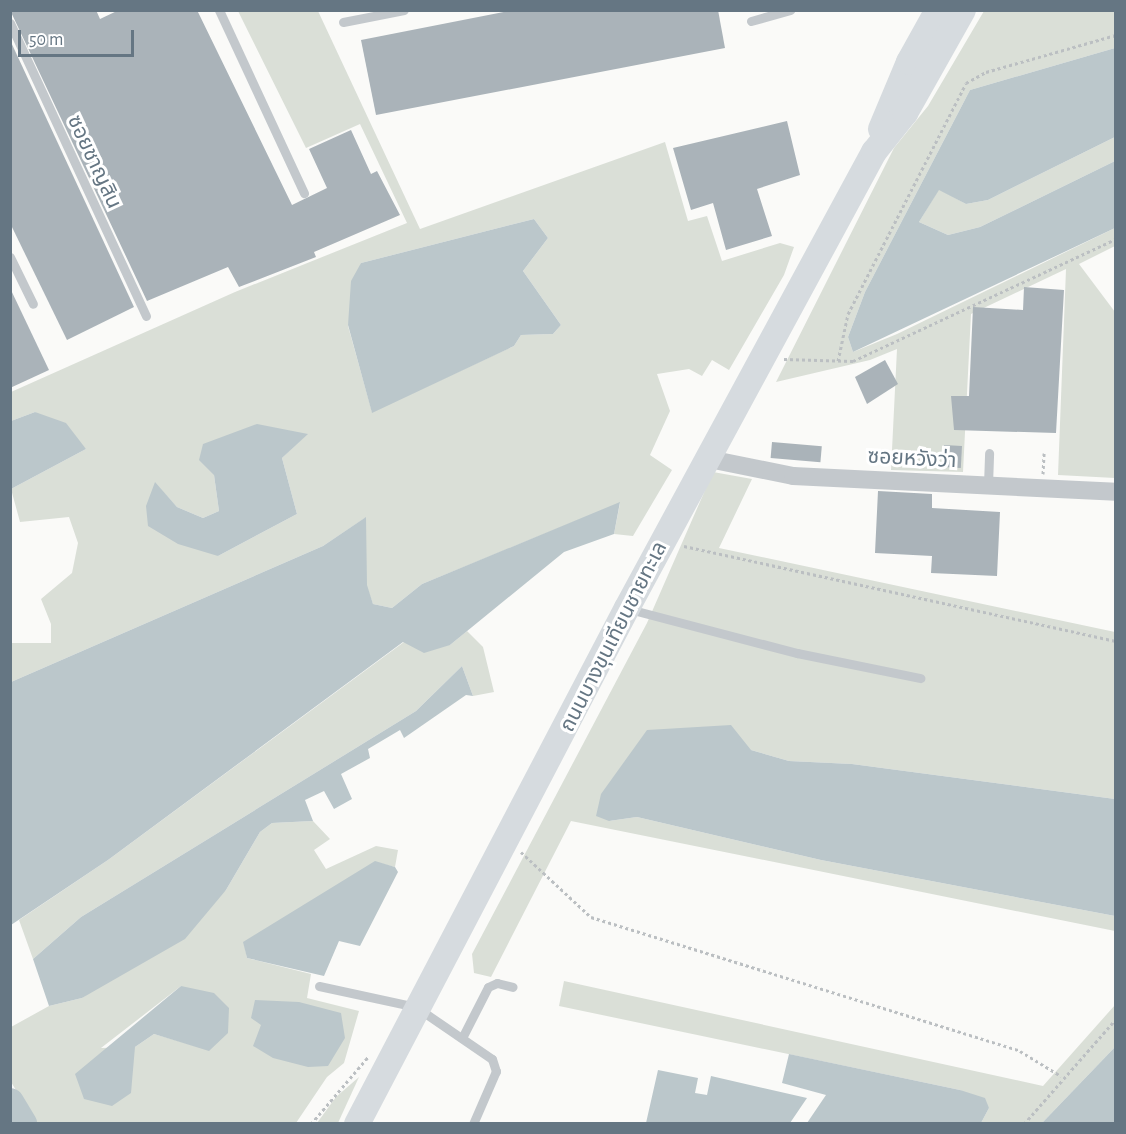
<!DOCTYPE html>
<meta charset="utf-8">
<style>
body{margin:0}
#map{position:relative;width:1126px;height:1134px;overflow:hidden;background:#fafaf8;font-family:"Alegreya Sans","Noto Sans Thai",sans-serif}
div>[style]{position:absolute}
.green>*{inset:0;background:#dadfd7}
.water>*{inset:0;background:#bbc7cb}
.river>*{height:28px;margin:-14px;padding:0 14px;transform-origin:14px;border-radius:14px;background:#bbc7cb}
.building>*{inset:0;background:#aab3b9;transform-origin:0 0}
.path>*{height:3px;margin-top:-1.5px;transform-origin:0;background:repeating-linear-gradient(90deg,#bbbfc2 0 3px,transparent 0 6px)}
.service>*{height:9px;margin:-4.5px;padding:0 4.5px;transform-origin:4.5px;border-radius:4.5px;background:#c3c8cc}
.minor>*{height:18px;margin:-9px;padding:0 9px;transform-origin:9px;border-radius:9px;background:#c3c8cc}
.secondary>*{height:26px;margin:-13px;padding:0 13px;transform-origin:13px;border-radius:13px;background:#d6dbdf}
span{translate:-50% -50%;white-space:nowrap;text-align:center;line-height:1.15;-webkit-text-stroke:6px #fff;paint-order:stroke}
.street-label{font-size:21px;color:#657683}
.frame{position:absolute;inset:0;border:12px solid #657683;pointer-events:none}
.scale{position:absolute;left:18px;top:30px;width:116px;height:27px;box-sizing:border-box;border:3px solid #657683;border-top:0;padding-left:8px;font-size:18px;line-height:21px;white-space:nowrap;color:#657683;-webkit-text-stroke:4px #fff;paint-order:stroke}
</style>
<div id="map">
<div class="green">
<div style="clip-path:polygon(evenodd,238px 11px,318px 11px,420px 229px,665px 142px,688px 221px,707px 216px,722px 261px,780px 243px,794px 247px,784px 275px,729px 370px,712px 360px,702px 376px,689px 369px,657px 374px,670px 411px,650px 455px,672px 470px,633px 536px,614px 534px,620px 503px,422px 584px,392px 608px,373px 604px,366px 585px,365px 518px,323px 546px,11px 682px,11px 643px,51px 643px,51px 624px,41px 599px,72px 573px,78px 543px,69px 517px,20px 522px,11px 489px,86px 449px,35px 412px,11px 421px,11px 392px,235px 292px,407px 223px,360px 124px,306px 148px,238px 11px,534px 219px,548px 238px,523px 271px,561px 325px,553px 334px,521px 335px,514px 346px,372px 412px,348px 326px,361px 263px,534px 219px,238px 11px,307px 434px,282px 458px,297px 514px,218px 556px,155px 483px,177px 507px,203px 518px,219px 511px,214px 475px,307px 434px)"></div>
<div style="clip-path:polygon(984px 11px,1115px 11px,1115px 48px,970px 90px,865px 292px,848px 337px,853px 352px,897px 334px,1115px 228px,1115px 246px,1079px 264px,1115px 312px,1115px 478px,1058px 475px,1066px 269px,971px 314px,963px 472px,891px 470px,897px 349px,870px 360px,776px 382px,894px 148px,928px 106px)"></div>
<div style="clip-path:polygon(1115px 137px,1115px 161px,980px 227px,948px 235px,919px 222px,939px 189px,966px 204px,988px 200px)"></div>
<div style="clip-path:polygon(713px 472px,752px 479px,719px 548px,1115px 632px,1115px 799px,852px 764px,789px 761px,751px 750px,609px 821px,637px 817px,821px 860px,1115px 916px,1115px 931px,571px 821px,491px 977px,474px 973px,472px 954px,647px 623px)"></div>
<div style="clip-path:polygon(467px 631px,483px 647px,494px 692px,473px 696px,462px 666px,416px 711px,81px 917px,33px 959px,19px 920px,108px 860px,404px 642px,450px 645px)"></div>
<div style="clip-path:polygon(evenodd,313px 821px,330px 839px,314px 850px,326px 869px,376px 846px,398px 850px,395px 867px,375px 862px,244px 943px,247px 958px,311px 974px,307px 998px,359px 1011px,344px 1063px,327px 1077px,296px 1123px,36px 1123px,11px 1082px,11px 1027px,49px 1006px,82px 998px,226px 890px,260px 832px,272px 823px,313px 821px,181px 986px,209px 1050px,154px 1034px,135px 1047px,101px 1048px,181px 986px)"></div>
<div style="clip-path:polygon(564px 981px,1043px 1086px,1115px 1005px,1115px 1047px,1042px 1123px,981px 1123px,989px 1108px,960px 1090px,559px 1006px)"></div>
<div style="clip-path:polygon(359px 1077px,338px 1123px,317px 1123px,336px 1097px)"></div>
</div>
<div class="water">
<div style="clip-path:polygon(1115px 48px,1115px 137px,988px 200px,966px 204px,939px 190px,919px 222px,948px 235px,980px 227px,1115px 161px,1115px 228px,853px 352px,848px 337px,865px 292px,970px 90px)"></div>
<div style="clip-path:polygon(534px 219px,548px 238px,523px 271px,561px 325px,553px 334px,521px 335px,514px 346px,372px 413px,348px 325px,351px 281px,361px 263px)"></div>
<div style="clip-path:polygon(35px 412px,66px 423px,86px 449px,11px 489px,11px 421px)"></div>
<div style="clip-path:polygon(257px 424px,308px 434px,282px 458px,297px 514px,218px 556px,178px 544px,148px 526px,146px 506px,155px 482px,177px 507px,203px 518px,219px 511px,214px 475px,199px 460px,203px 444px)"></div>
<div style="clip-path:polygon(620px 502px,614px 534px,564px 552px,450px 645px,424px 653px,403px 642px,108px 860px,11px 925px,11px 682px,323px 546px,366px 517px,367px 585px,373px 604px,392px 608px,422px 584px)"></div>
<div style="clip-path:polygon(462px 666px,473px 696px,466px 695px,404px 738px,400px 730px,368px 749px,370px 758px,341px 774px,352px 799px,334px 809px,324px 791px,305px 800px,313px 821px,272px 823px,260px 832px,226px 890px,185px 939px,82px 998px,49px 1006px,33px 959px,81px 917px,416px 711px)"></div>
<div style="clip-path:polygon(731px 725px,751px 750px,789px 761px,852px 764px,1115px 799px,1115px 916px,821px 860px,637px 817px,609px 821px,596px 816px,601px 794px,647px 730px)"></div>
<div style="clip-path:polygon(375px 861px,395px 867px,398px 872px,360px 946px,339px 941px,324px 976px,247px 958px,243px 942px)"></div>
<div style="clip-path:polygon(181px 986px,214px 993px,229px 1008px,228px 1033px,209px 1051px,154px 1034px,135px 1047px,131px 1093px,112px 1106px,84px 1099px,75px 1074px)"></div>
<div style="clip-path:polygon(255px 1000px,299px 1002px,341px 1013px,345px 1038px,328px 1066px,308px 1067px,273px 1058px,253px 1046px,261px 1025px,251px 1018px)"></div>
<div style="clip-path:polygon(1115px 1047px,1115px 1123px,1042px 1123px)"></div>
<div style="clip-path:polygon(789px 1054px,960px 1090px,985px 1098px,989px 1108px,981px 1123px,807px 1123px,826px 1095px,782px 1083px)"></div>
<div style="clip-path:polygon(658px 1070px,698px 1078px,695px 1093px,707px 1095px,711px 1076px,807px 1098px,790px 1123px,646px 1123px)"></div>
</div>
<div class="river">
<div style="left:10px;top:1102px;width:26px;rotate:59deg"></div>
</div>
<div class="building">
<div style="clip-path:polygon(10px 10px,96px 10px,100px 19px,119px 10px,197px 10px,292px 205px,327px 188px,309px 149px,351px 130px,371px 174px,377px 171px,400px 215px,314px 252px,316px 257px,239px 287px,228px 267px,147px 301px)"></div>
<div style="clip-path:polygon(514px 10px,718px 10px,725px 48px,376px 115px,361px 40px)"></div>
<div style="clip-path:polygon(10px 40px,134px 307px,67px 340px,10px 223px)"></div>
<div style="clip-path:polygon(787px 121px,800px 175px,757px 189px,772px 236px,726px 250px,713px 203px,691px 210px,673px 148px)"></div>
<div style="clip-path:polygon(1024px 287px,1064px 290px,1056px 433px,954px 430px,951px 396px,969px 396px,973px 307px,1023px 310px)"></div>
<div style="clip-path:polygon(10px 288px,49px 370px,10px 388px)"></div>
<div style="clip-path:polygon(885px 360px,898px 384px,867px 404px,855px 377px)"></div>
<div style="left:772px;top:442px;width:50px;height:16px;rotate:5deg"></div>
<div style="left:944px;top:445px;width:18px;height:22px;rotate:3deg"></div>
<div style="clip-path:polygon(878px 491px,932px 494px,932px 508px,1000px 512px,997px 576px,931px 573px,932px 556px,875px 553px)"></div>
</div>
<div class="path">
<div style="left:784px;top:359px;width:69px;rotate:1.7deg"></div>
<div style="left:853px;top:361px;width:290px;rotate:-24.9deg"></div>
<div style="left:838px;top:361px;width:48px;rotate:-78deg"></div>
<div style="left:848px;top:314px;width:259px;rotate:-62.9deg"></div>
<div style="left:966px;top:83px;width:23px;rotate:-29deg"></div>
<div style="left:986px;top:72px;width:135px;rotate:-15.9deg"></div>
<div style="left:1043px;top:474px;width:21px;rotate:-87deg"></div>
<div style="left:684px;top:546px;width:442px;rotate:12.4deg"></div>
<div style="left:521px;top:852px;width:96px;rotate:42.9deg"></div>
<div style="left:591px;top:917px;width:449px;rotate:17.3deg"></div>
<div style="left:1020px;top:1051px;width:48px;rotate:31.4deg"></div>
<div style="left:311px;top:1124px;width:88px;rotate:-49.6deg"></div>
<div style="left:1024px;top:1124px;width:140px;rotate:-48.8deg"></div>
</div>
<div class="service">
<div style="left:219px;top:10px;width:202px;rotate:65.1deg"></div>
<div style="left:751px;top:21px;width:41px;rotate:-15.8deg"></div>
<div style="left:343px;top:22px;width:62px;rotate:-11.1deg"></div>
<div style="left:10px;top:23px;width:323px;rotate:65.1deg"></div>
<div style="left:10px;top:257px;width:52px;rotate:63.9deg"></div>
<div style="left:988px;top:485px;width:32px;rotate:-88deg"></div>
<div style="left:629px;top:609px;width:174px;rotate:14.7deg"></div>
<div style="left:797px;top:653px;width:126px;rotate:11.5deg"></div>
<div style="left:319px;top:986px;width:99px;rotate:12.2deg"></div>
<div style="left:416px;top:1007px;width:92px;rotate:34.4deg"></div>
<div style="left:492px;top:1059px;width:13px;rotate:72deg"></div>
<div style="left:496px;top:1071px;width:58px;rotate:113.5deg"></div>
<div style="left:462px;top:1038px;width:57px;rotate:-63deg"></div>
<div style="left:488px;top:987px;width:10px;rotate:-24deg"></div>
<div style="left:497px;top:983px;width:16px;rotate:14deg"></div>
</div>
<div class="minor">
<div style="left:709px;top:459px;width:86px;rotate:11.4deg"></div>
<div style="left:793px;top:476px;width:323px;rotate:2.8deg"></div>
</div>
<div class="secondary">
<div style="left:881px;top:129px;width:73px;rotate:-67.3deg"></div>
<div style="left:909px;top:62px;width:60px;rotate:-60.9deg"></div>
<div style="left:357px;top:1124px;width:582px;rotate:-62.38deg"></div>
<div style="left:627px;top:608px;width:519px;rotate:-61.56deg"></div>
<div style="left:874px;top:152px;width:50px;rotate:-51.5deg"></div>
<div style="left:905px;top:113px;width:118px;rotate:-60.6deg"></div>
</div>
<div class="street-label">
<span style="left:94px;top:162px;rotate:65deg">ซอยชาญสิน</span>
<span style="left:912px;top:459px;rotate:3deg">ซอยหวังว่า</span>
<span style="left:614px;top:637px;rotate:-63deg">ถนนบางขุนเทียนชายทะเล</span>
</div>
<div class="frame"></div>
<div class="scale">50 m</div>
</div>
